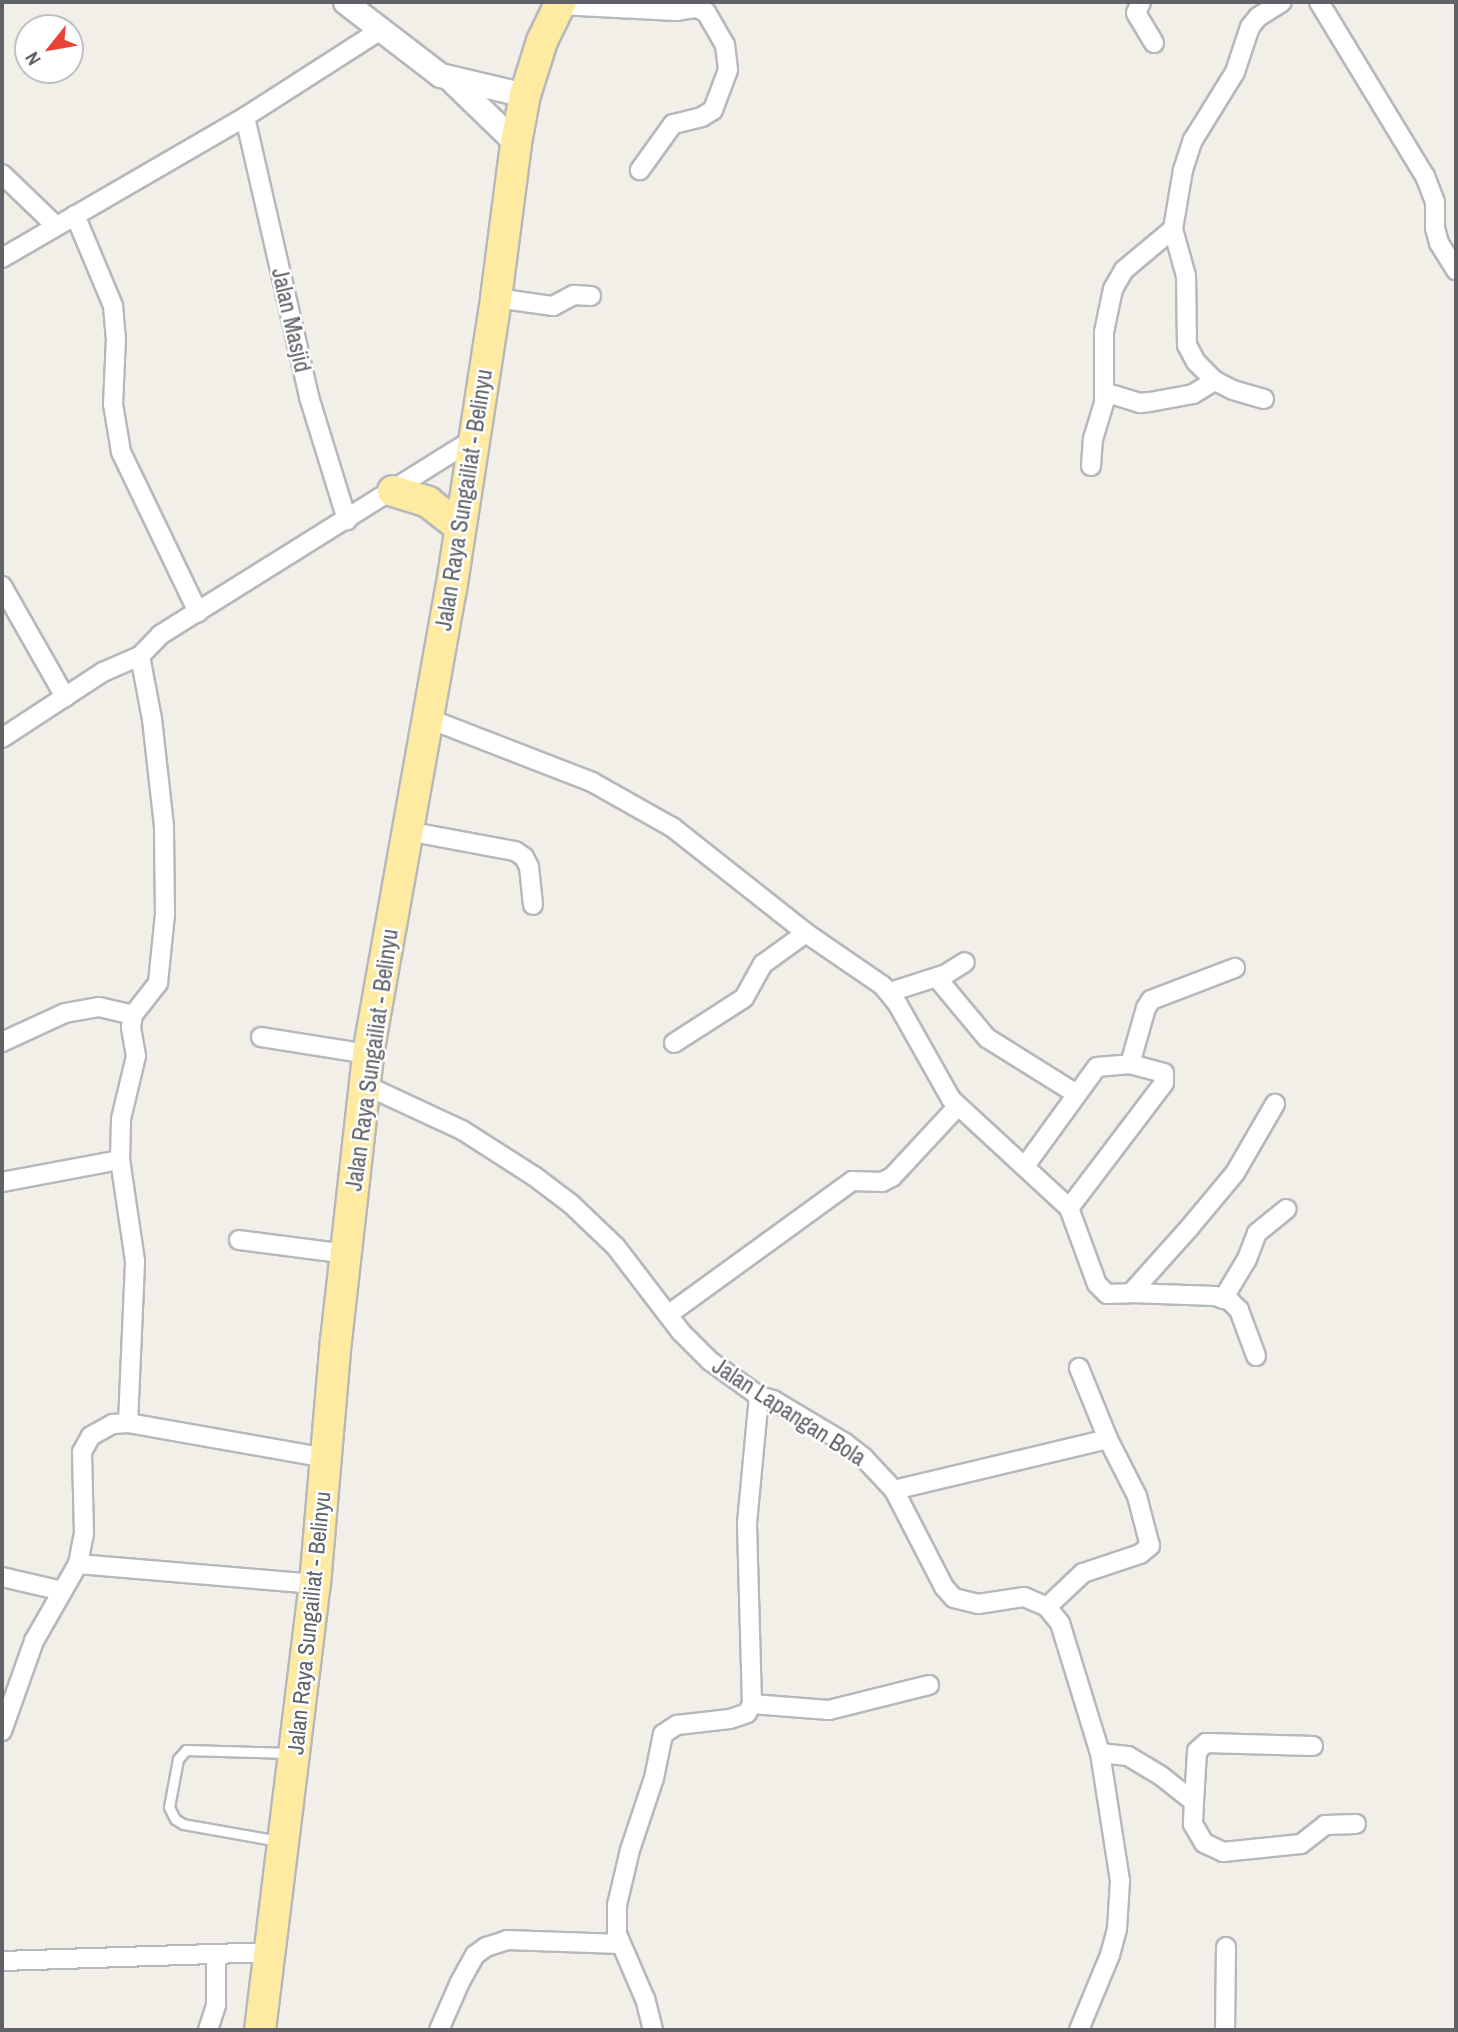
<!DOCTYPE html>
<style>
body{margin:0}
#map{position:relative;width:1458px;height:2032px;overflow:hidden;background:#f1efe8;font-family:"Archivo Narrow",sans-serif}
div>[style]{position:absolute}
.roads{filter:drop-shadow(2px 0 #b5b8bc) drop-shadow(-2px 0 #b5b8bc) drop-shadow(0 2px #b5b8bc) drop-shadow(0 -2px #b5b8bc)}
.service>*{height:9px;margin:-4.5px;padding:0 4.5px;transform-origin:4.5px;border-radius:4.5px;background:#fff}
.minor>*{height:18px;margin:-9px;padding:0 9px;transform-origin:9px;border-radius:9px;background:#fff}
.tertiary>*{height:23px;margin:-11.5px;padding:0 11.5px;transform-origin:11.5px;border-radius:11.5px;background:#fff}
.trunk>*{height:30px;margin:-15px;padding:0 15px;transform-origin:15px;border-radius:15px;background:#feeaa1}
span{translate:-50% -50%;white-space:nowrap;text-align:center;line-height:1.15;-webkit-text-stroke:5px #fff;paint-order:stroke}
.street-label{font-size:23px;color:#5f6368}
.frame{position:absolute;inset:0;border:4px solid #5f6368;pointer-events:none}
.north{position:absolute;left:14px;top:14px;width:70px;height:70px;box-sizing:border-box;background:#fff;border:2px solid #bfc1c3;border-radius:50%;rotate:239deg;font-size:19px;font-weight:700;line-height:28px;text-align:center;color:#5f6368}
.north::after{content:'';display:block;margin:auto;width:24px;height:32px;background:#ea4335;clip-path:polygon(50% 0,100% 100%,50% 72%,0 100%)}
</style>
<div id="map">
<div class="roads">
<div class="service">
<div style="left:279px;top:1841px;width:97px;rotate:-170deg"></div>
<div style="left:183px;top:1824px;width:9px;rotate:-148deg"></div>
<div style="left:175px;top:1819px;width:13px;rotate:-117deg"></div>
<div style="left:169px;top:1807px;width:49px;rotate:-79.4deg"></div>
<div style="left:178px;top:1759px;width:12px;rotate:-48deg"></div>
<div style="left:186px;top:1750px;width:105px;rotate:1.6deg"></div>
</div>
<div class="minor">
<div style="left:1141px;top:2px;width:12px;rotate:114deg"></div>
<div style="left:1136px;top:13px;width:35px;rotate:59deg"></div>
<div style="left:1319px;top:2px;width:204px;rotate:58.7deg"></div>
<div style="left:1425px;top:176px;width:28px;rotate:69deg"></div>
<div style="left:1435px;top:202px;width:26px;rotate:90deg"></div>
<div style="left:1435px;top:228px;width:16px;rotate:75deg"></div>
<div style="left:1439px;top:243px;width:32px;rotate:58deg"></div>
<div style="left:559px;top:5px;width:117px;rotate:2.9deg"></div>
<div style="left:676px;top:11px;width:20px;rotate:-9deg"></div>
<div style="left:696px;top:8px;width:11px;rotate:22deg"></div>
<div style="left:706px;top:12px;width:38px;rotate:60deg"></div>
<div style="left:725px;top:45px;width:25px;rotate:83deg"></div>
<div style="left:728px;top:70px;width:43px;rotate:110.6deg"></div>
<div style="left:713px;top:110px;width:13px;rotate:148deg"></div>
<div style="left:702px;top:117px;width:30px;rotate:166deg"></div>
<div style="left:673px;top:124px;width:57px;rotate:125.7deg"></div>
<div style="left:245px;top:117px;width:287px;rotate:77.1deg"></div>
<div style="left:309px;top:397px;width:129px;rotate:72.8deg"></div>
<div style="left:2px;top:174px;width:75px;rotate:43.9deg"></div>
<div style="left:75px;top:215px;width:99px;rotate:67.3deg"></div>
<div style="left:113px;top:306px;width:32px;rotate:85deg"></div>
<div style="left:116px;top:338px;width:66px;rotate:92.6deg"></div>
<div style="left:113px;top:404px;width:49px;rotate:80.5deg"></div>
<div style="left:121px;top:452px;width:178px;rotate:64.3deg"></div>
<div style="left:2px;top:258px;width:281px;rotate:-30.1deg"></div>
<div style="left:245px;top:117px;width:159px;rotate:-32.7deg"></div>
<div style="left:496px;top:298px;width:58px;rotate:8deg"></div>
<div style="left:553px;top:306px;width:24px;rotate:-28deg"></div>
<div style="left:574px;top:295px;width:17px;rotate:3deg"></div>
<div style="left:1104px;top:392px;width:38px;rotate:17deg"></div>
<div style="left:1140px;top:403px;width:10px;rotate:-6deg"></div>
<div style="left:1150px;top:402px;width:44px;rotate:-10.5deg"></div>
<div style="left:1193px;top:394px;width:26px;rotate:-31deg"></div>
<div style="left:1264px;top:399px;width:32px;rotate:-164deg"></div>
<div style="left:1233px;top:390px;width:20px;rotate:-153deg"></div>
<div style="left:1215px;top:381px;width:27px;rotate:-135deg"></div>
<div style="left:1196px;top:362px;width:19px;rotate:-118deg"></div>
<div style="left:1187px;top:345px;width:69px;rotate:-90.8deg"></div>
<div style="left:1186px;top:276px;width:49px;rotate:-105.5deg"></div>
<div style="left:1173px;top:229px;width:60px;rotate:-80.4deg"></div>
<div style="left:1183px;top:170px;width:32px;rotate:-72deg"></div>
<div style="left:1193px;top:140px;width:80px;rotate:-58.3deg"></div>
<div style="left:1235px;top:72px;width:47px;rotate:-71.6deg"></div>
<div style="left:1250px;top:27px;width:13px;rotate:-51deg"></div>
<div style="left:1258px;top:17px;width:28px;rotate:-32deg"></div>
<div style="left:1091px;top:466px;width:27px;rotate:-86deg"></div>
<div style="left:1093px;top:439px;width:39px;rotate:-73deg"></div>
<div style="left:1104px;top:402px;width:70px;rotate:-90deg"></div>
<div style="left:1104px;top:332px;width:44px;rotate:-78.2deg"></div>
<div style="left:1113px;top:289px;width:22px;rotate:-60deg"></div>
<div style="left:1124px;top:270px;width:64px;rotate:-39.9deg"></div>
<div style="left:2px;top:586px;width:128px;rotate:60.4deg"></div>
<div style="left:427px;top:718px;width:177px;rotate:21.2deg"></div>
<div style="left:592px;top:782px;width:92px;rotate:29.4deg"></div>
<div style="left:672px;top:827px;width:171px;rotate:38.3deg"></div>
<div style="left:806px;top:933px;width:93px;rotate:34.5deg"></div>
<div style="left:883px;top:986px;width:22px;rotate:51deg"></div>
<div style="left:897px;top:1003px;width:110px;rotate:60.6deg"></div>
<div style="left:951px;top:1099px;width:161px;rotate:42.7deg"></div>
<div style="left:1069px;top:1208px;width:81px;rotate:69.8deg"></div>
<div style="left:1097px;top:1284px;width:14px;rotate:45deg"></div>
<div style="left:1107px;top:1294px;width:24px;rotate:-2deg"></div>
<div style="left:1131px;top:1293px;width:89px;rotate:-48.2deg"></div>
<div style="left:1190px;top:1227px;width:70px;rotate:-50.2deg"></div>
<div style="left:1235px;top:1173px;width:80px;rotate:-59.9deg"></div>
<div style="left:2px;top:738px;width:121px;rotate:-33.2deg"></div>
<div style="left:103px;top:672px;width:40px;rotate:-23.4deg"></div>
<div style="left:140px;top:656px;width:29px;rotate:-46deg"></div>
<div style="left:160px;top:635px;width:372px;rotate:-32deg"></div>
<div style="left:407px;top:831px;width:110px;rotate:10.5deg"></div>
<div style="left:515px;top:851px;width:11px;rotate:34deg"></div>
<div style="left:524px;top:857px;width:11px;rotate:63deg"></div>
<div style="left:529px;top:867px;width:38px;rotate:84deg"></div>
<div style="left:937px;top:978px;width:78px;rotate:50.2deg"></div>
<div style="left:987px;top:1038px;width:104px;rotate:32deg"></div>
<div style="left:890px;top:992px;width:59px;rotate:-17.8deg"></div>
<div style="left:946px;top:974px;width:22px;rotate:-32deg"></div>
<div style="left:261px;top:1037px;width:108px;rotate:9deg"></div>
<div style="left:2px;top:1042px;width:69px;rotate:-24.7deg"></div>
<div style="left:65px;top:1013px;width:35px;rotate:-10deg"></div>
<div style="left:99px;top:1007px;width:35px;rotate:13deg"></div>
<div style="left:674px;top:1043px;width:83px;rotate:-32.7deg"></div>
<div style="left:744px;top:998px;width:39px;rotate:-61deg"></div>
<div style="left:763px;top:964px;width:53px;rotate:-35.8deg"></div>
<div style="left:1130px;top:1064px;width:58px;rotate:-74.1deg"></div>
<div style="left:1146px;top:1008px;width:9px;rotate:-58deg"></div>
<div style="left:1151px;top:1000px;width:90px;rotate:-20.9deg"></div>
<div style="left:365px;top:1085px;width:107px;rotate:24.9deg"></div>
<div style="left:462px;top:1130px;width:85px;rotate:32.6deg"></div>
<div style="left:534px;top:1176px;width:46px;rotate:37.1deg"></div>
<div style="left:571px;top:1204px;width:62px;rotate:43.7deg"></div>
<div style="left:616px;top:1247px;width:107px;rotate:52.6deg"></div>
<div style="left:681px;top:1332px;width:41px;rotate:45deg"></div>
<div style="left:710px;top:1361px;width:60px;rotate:35.5deg"></div>
<div style="left:759px;top:1396px;width:15px;rotate:16deg"></div>
<div style="left:773px;top:1400px;width:84px;rotate:30.8deg"></div>
<div style="left:845px;top:1443px;width:23px;rotate:38deg"></div>
<div style="left:863px;top:1457px;width:45px;rotate:46.8deg"></div>
<div style="left:894px;top:1490px;width:109px;rotate:62.7deg"></div>
<div style="left:944px;top:1587px;width:15px;rotate:48deg"></div>
<div style="left:954px;top:1598px;width:25px;rotate:14deg"></div>
<div style="left:978px;top:1604px;width:47px;rotate:-8.7deg"></div>
<div style="left:1024px;top:1597px;width:25px;rotate:23deg"></div>
<div style="left:1047px;top:1607px;width:21px;rotate:51deg"></div>
<div style="left:1060px;top:1623px;width:136px;rotate:72.9deg"></div>
<div style="left:1100px;top:1753px;width:130px;rotate:81.1deg"></div>
<div style="left:1120px;top:1881px;width:48px;rotate:93.6deg"></div>
<div style="left:1117px;top:1929px;width:27px;rotate:105deg"></div>
<div style="left:1110px;top:1955px;width:81px;rotate:112.5deg"></div>
<div style="left:1025px;top:1166px;width:122px;rotate:-54deg"></div>
<div style="left:1097px;top:1067px;width:33px;rotate:-5deg"></div>
<div style="left:1130px;top:1064px;width:35px;rotate:15deg"></div>
<div style="left:1164px;top:1073px;width:10px;rotate:90deg"></div>
<div style="left:1164px;top:1083px;width:157px;rotate:127.2deg"></div>
<div style="left:2px;top:1182px;width:120px;rotate:-10.6deg"></div>
<div style="left:239px;top:1240px;width:109px;rotate:7.4deg"></div>
<div style="left:1131px;top:1293px;width:84px;rotate:2deg"></div>
<div style="left:1215px;top:1296px;width:16px;rotate:18deg"></div>
<div style="left:1230px;top:1301px;width:13px;rotate:45deg"></div>
<div style="left:1239px;top:1310px;width:49px;rotate:69.7deg"></div>
<div style="left:1223px;top:1299px;width:47px;rotate:-59deg"></div>
<div style="left:1247px;top:1259px;width:28px;rotate:-69deg"></div>
<div style="left:1257px;top:1233px;width:38px;rotate:-39deg"></div>
<div style="left:669px;top:1314px;width:226px;rotate:-36deg"></div>
<div style="left:852px;top:1181px;width:30px;rotate:2deg"></div>
<div style="left:882px;top:1182px;width:11px;rotate:-27deg"></div>
<div style="left:892px;top:1177px;width:96px;rotate:-47.1deg"></div>
<div style="left:128px;top:1423px;width:162px;rotate:-87.5deg"></div>
<div style="left:135px;top:1261px;width:102px;rotate:-98.4deg"></div>
<div style="left:120px;top:1160px;width:41px;rotate:-88.6deg"></div>
<div style="left:121px;top:1119px;width:65px;rotate:-76.6deg"></div>
<div style="left:136px;top:1056px;width:29px;rotate:-100deg"></div>
<div style="left:131px;top:1027px;width:12px;rotate:-81deg"></div>
<div style="left:133px;top:1015px;width:41px;rotate:-52deg"></div>
<div style="left:158px;top:983px;width:69px;rotate:-84.2deg"></div>
<div style="left:165px;top:914px;width:88px;rotate:-90.7deg"></div>
<div style="left:164px;top:826px;width:108px;rotate:-96.4deg"></div>
<div style="left:152px;top:719px;width:64px;rotate:-100.8deg"></div>
<div style="left:894px;top:1490px;width:220px;rotate:-13.4deg"></div>
<div style="left:1108px;top:1439px;width:77px;rotate:-112.2deg"></div>
<div style="left:78px;top:1564px;width:238px;rotate:4.8deg"></div>
<div style="left:2px;top:1577px;width:62px;rotate:13.1deg"></div>
<div style="left:1047px;top:1607px;width:50px;rotate:-43.4deg"></div>
<div style="left:1083px;top:1573px;width:60px;rotate:-18.4deg"></div>
<div style="left:1140px;top:1554px;width:13px;rotate:-39deg"></div>
<div style="left:1150px;top:1546px;width:52px;rotate:-104.6deg"></div>
<div style="left:1137px;top:1496px;width:64px;rotate:-117deg"></div>
<div style="left:752px;top:1704px;width:77px;rotate:4.5deg"></div>
<div style="left:829px;top:1710px;width:103px;rotate:-14deg"></div>
<div style="left:2px;top:1731px;width:96px;rotate:-70.4deg"></div>
<div style="left:34px;top:1641px;width:89px;rotate:-60.3deg"></div>
<div style="left:78px;top:1564px;width:31px;rotate:-79deg"></div>
<div style="left:84px;top:1534px;width:82px;rotate:-91.4deg"></div>
<div style="left:82px;top:1452px;width:18px;rotate:-61deg"></div>
<div style="left:91px;top:1436px;width:25px;rotate:-29deg"></div>
<div style="left:113px;top:1424px;width:15px;rotate:-4deg"></div>
<div style="left:128px;top:1423px;width:202px;rotate:10deg"></div>
<div style="left:1100px;top:1753px;width:28px;rotate:6deg"></div>
<div style="left:1128px;top:1756px;width:37px;rotate:31deg"></div>
<div style="left:1160px;top:1775px;width:43px;rotate:38.5deg"></div>
<div style="left:1194px;top:1802px;width:22px;rotate:93deg"></div>
<div style="left:1193px;top:1824px;width:22px;rotate:60deg"></div>
<div style="left:1204px;top:1843px;width:21px;rotate:25deg"></div>
<div style="left:1223px;top:1852px;width:78px;rotate:-5.9deg"></div>
<div style="left:1301px;top:1844px;width:31px;rotate:-38deg"></div>
<div style="left:1325px;top:1825px;width:31px;rotate:-2deg"></div>
<div style="left:1194px;top:1802px;width:51px;rotate:-86.6deg"></div>
<div style="left:1197px;top:1751px;width:12px;rotate:-42deg"></div>
<div style="left:1206px;top:1743px;width:107px;rotate:1.6deg"></div>
<div style="left:2px;top:1961px;width:270px;rotate:-1.9deg"></div>
<div style="left:208px;top:2030px;width:26px;rotate:-72deg"></div>
<div style="left:216px;top:2005px;width:48px;rotate:-90deg"></div>
<div style="left:439px;top:2030px;width:52px;rotate:-66.4deg"></div>
<div style="left:460px;top:1982px;width:31px;rotate:-61deg"></div>
<div style="left:475px;top:1955px;width:14px;rotate:-36deg"></div>
<div style="left:486px;top:1947px;width:22px;rotate:-18deg"></div>
<div style="left:507px;top:1940px;width:113px;rotate:2deg"></div>
<div style="left:653px;top:2030px;width:32px;rotate:-104deg"></div>
<div style="left:645px;top:1999px;width:71px;rotate:-113.3deg"></div>
<div style="left:617px;top:1934px;width:29px;rotate:-90deg"></div>
<div style="left:617px;top:1905px;width:57px;rotate:-76.7deg"></div>
<div style="left:630px;top:1850px;width:76px;rotate:-71.6deg"></div>
<div style="left:654px;top:1778px;width:45px;rotate:-78.4deg"></div>
<div style="left:663px;top:1734px;width:17px;rotate:-33deg"></div>
<div style="left:677px;top:1725px;width:53px;rotate:-6.5deg"></div>
<div style="left:730px;top:1719px;width:18px;rotate:-19deg"></div>
<div style="left:747px;top:1713px;width:10px;rotate:-61deg"></div>
<div style="left:752px;top:1704px;width:181px;rotate:-91.6deg"></div>
<div style="left:747px;top:1523px;width:128px;rotate:-84.6deg"></div>
<div style="left:1225px;top:2030px;width:83px;rotate:-89.3deg"></div>
</div>
<div class="tertiary">
<div style="left:345px;top:2px;width:120px;rotate:37.5deg"></div>
<div style="left:440px;top:75px;width:87px;rotate:13.2deg"></div>
<div style="left:450px;top:79px;width:92px;rotate:44.1deg"></div>
</div>
<div class="trunk">
<div style="left:393px;top:491px;width:37px;rotate:17deg"></div>
<div style="left:428px;top:502px;width:39px;rotate:38deg"></div>
<div style="left:260px;top:2030px;width:449px;rotate:-83deg"></div>
<div style="left:315px;top:1584px;width:244px;rotate:-85.1deg"></div>
<div style="left:336px;top:1341px;width:289px;rotate:-83.6deg"></div>
<div style="left:368px;top:1054px;width:471px;rotate:-79.9deg"></div>
<div style="left:451px;top:590px;width:295px;rotate:-81.2deg"></div>
<div style="left:496px;top:298px;width:156px;rotate:-82.6deg"></div>
<div style="left:516px;top:143px;width:49px;rotate:-79.4deg"></div>
<div style="left:525px;top:95px;width:57px;rotate:-72.5deg"></div>
<div style="left:542px;top:41px;width:43px;rotate:-64deg"></div>
</div>
</div>
<div class="street-label">
<span style="left:291px;top:320px;rotate:77deg">Jalan Masjid</span>
<span style="left:464px;top:500px;rotate:-81deg">Jalan Raya Sungailiat - Belinyu</span>
<span style="left:372px;top:1060px;rotate:-82deg">Jalan Raya Sungailiat - Belinyu</span>
<span style="left:789px;top:1412px;rotate:33deg">Jalan Lapangan Bola</span>
<span style="left:309px;top:1623px;rotate:-84deg">Jalan Raya Sungailiat - Belinyu</span>
</div>
<div class="frame"></div>
<div class="north">N</div>
</div>
